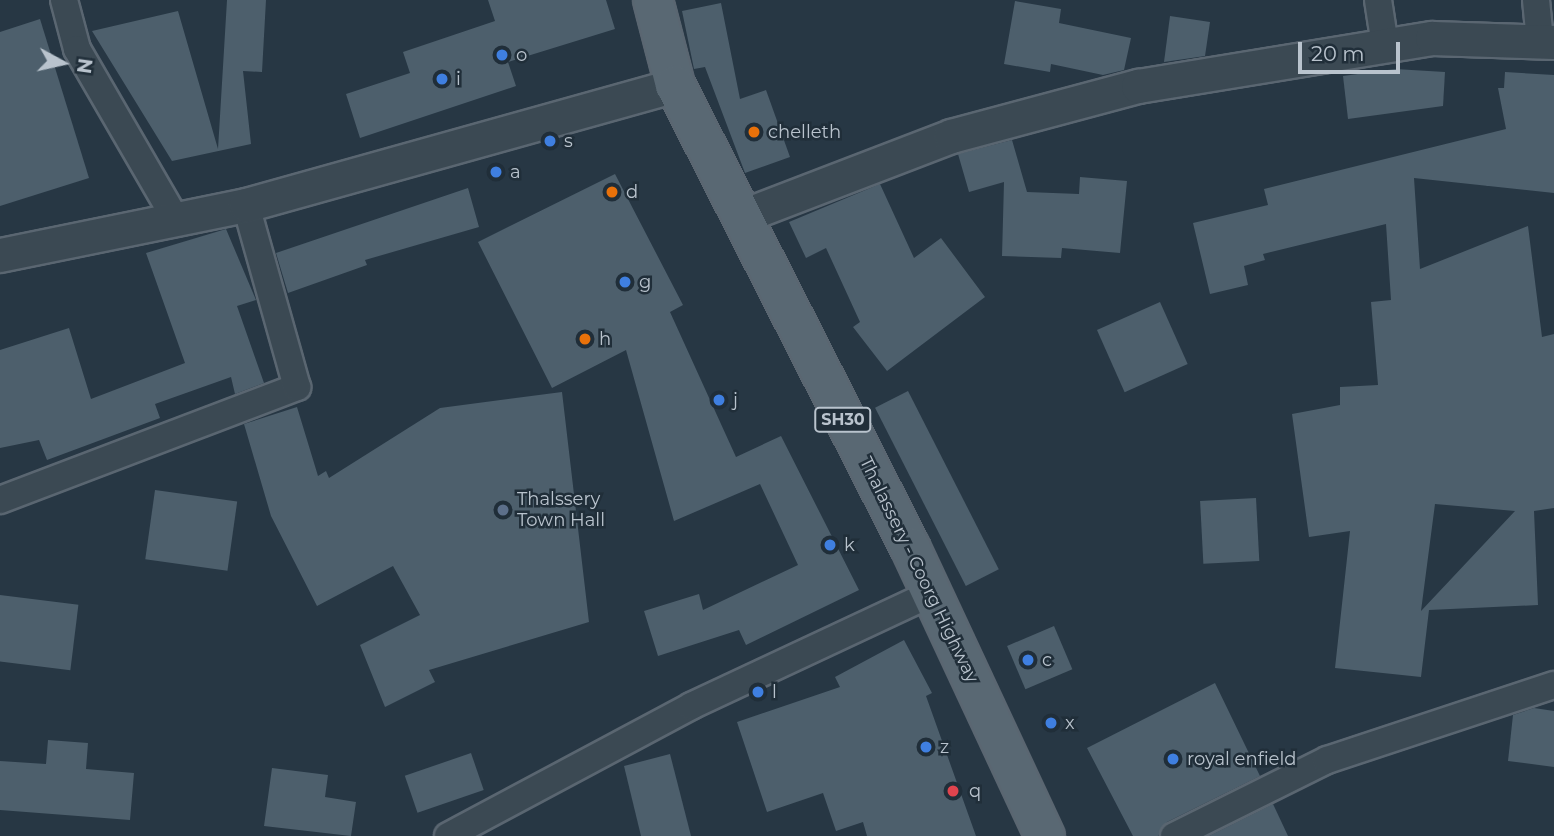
<!DOCTYPE html>
<style>
body{margin:0}
#map{position:relative;width:1554px;height:836px;overflow:hidden;background:#273744;font-family:Montserrat,sans-serif}
div>[style]{position:absolute}
.building>*{inset:0;background:#4d5f6c;transform-origin:0 0}
.roads{filter:drop-shadow(2px 0 #5a6671) drop-shadow(-2px 0 #5a6671) drop-shadow(0 2px #5a6671) drop-shadow(0 -2px #5a6671)}
.minor>*{height:26px;margin:-13px;padding:0 13px;transform-origin:13px;border-radius:13px;background:#3b4953}
.tertiary>*{height:33px;margin:-16.5px;padding:0 16.5px;transform-origin:16.5px;border-radius:16.5px;background:#3b4953}
.primary>*{height:38px;margin:-19px;padding:0 19px;transform-origin:19px;border-radius:19px;background:#596873}
.dots>*{width:19px;height:19px;translate:-50% -50%;box-sizing:border-box;border:4px solid #202e39;border-radius:50%}
span{translate:-50% -50%;white-space:nowrap;text-align:center;line-height:1.15;-webkit-text-stroke:5px #202e39;paint-order:stroke}
.shield-label span{padding:2px 5px;background:#202e39;border:2px solid;border-radius:5px;-webkit-text-stroke-width:0}
.shield-label{font-size:16px;color:#b9c3cd;font-weight:700}
.poi-label{font-size:18px;color:#b9c3cd}
.left{translate:0 -50%;text-align:left}
.street-label{font-size:18px;color:#b9c3cd}
.north{position:absolute;left:28px;top:28px;width:70px;height:70px;-webkit-text-stroke:5px #202e39;paint-order:stroke;rotate:98deg;font-size:19px;font-weight:700;line-height:28px;text-align:center;color:#b9c3cd}
.north::after{content:'';display:block;margin:auto;width:24px;height:32px;background:#b9c3cd;clip-path:polygon(50% 0,100% 100%,50% 72%,0 100%)}
.scale{position:absolute;left:1298px;top:42px;width:102px;height:32px;box-sizing:border-box;border:4px solid #b9c3cd;border-top:0;padding-left:9px;font-size:21px;line-height:24px;white-space:nowrap;color:#b9c3cd;-webkit-text-stroke:5px #202e39;paint-order:stroke}
</style>
<div id="map">
<div class="building">
<div style="clip-path:polygon(227px 0,266px 0,262px 72px,243px 71px,251px 144px,172px 161px,92px 31px,178px 11px,218px 149px)"></div>
<div style="clip-path:polygon(488px 0,606px 0,615px 29px,508px 62px,516px 86px,360px 138px,346px 94px,410px 73px,403px 52px,495px 21px)"></div>
<div style="clip-path:polygon(1015px 1px,1061px 9px,1059px 23px,1131px 38px,1124px 70px,1103px 75px,1051px 64px,1050px 72px,1004px 64px)"></div>
<div style="clip-path:polygon(721px 3px,740px 99px,766px 90px,790px 157px,745px 173px,705px 67px,694px 69px,682px 11px)"></div>
<div style="clip-path:polygon(1170px 16px,1210px 22px,1205px 56px,1164px 62px)"></div>
<div style="clip-path:polygon(40px 19px,89px 178px,0 206px,0 32px)"></div>
<div style="clip-path:polygon(1395px 69px,1445px 72px,1443px 106px,1348px 119px,1343px 76px)"></div>
<div style="clip-path:polygon(evenodd,1505px 72px,1554px 75px,1554px 193px,1414px 178px,1420px 269px,1528px 226px,1542px 337px,1554px 334px,1554px 508px,1534px 511px,1538px 605px,1429px 610px,1421px 677px,1335px 668px,1350px 531px,1309px 537px,1292px 414px,1340px 405px,1340px 387px,1378px 385px,1371px 302px,1391px 300px,1386px 224px,1263px 254px,1265px 260px,1244px 266px,1248px 285px,1210px 294px,1193px 223px,1268px 205px,1264px 189px,1506px 129px,1498px 88px,1504px 88px,1505px 72px,1435px 504px,1515px 511px,1421px 611px,1435px 504px)"></div>
<div style="clip-path:polygon(1012px 140px,1027px 192px,1079px 194px,1080px 177px,1127px 181px,1120px 253px,1062px 248px,1061px 258px,1002px 256px,1004px 182px,969px 192px,958px 154px)"></div>
<div style="clip-path:polygon(615px 174px,683px 305px,670px 312px,736px 457px,781px 436px,859px 590px,746px 645px,739px 630px,658px 656px,644px 611px,699px 594px,703px 610px,798px 565px,760px 484px,674px 521px,626px 350px,552px 388px,478px 242px)"></div>
<div style="clip-path:polygon(880px 184px,914px 258px,941px 238px,985px 297px,887px 371px,853px 327px,860px 322px,826px 248px,806px 258px,789px 222px)"></div>
<div style="clip-path:polygon(468px 188px,479px 227px,365px 260px,367px 265px,288px 293px,276px 253px)"></div>
<div style="clip-path:polygon(226px 229px,256px 300px,237px 306px,264px 383px,235px 394px,231px 377px,155px 404px,160px 418px,47px 460px,39px 440px,0 448px,0 350px,69px 328px,91px 399px,185px 363px,146px 253px)"></div>
<div style="left:1160px;top:302px;width:68px;height:69px;rotate:66deg"></div>
<div style="left:908px;top:391px;width:200px;height:37px;rotate:63deg"></div>
<div style="clip-path:polygon(562px 392px,589px 622px,429px 670px,435px 682px,385px 707px,360px 645px,420px 615px,393px 566px,317px 606px,271px 516px,244px 424px,297px 407px,318px 476px,326px 471px,329px 478px,440px 408px)"></div>
<div style="left:155px;top:490px;width:83px;height:70px;rotate:8deg"></div>
<div style="left:1256px;top:498px;width:63px;height:56px;rotate:87deg"></div>
<div style="left:0;top:595px;width:79px;height:66px;rotate:7deg"></div>
<div style="left:1054px;top:626px;width:47px;height:51px;rotate:67deg"></div>
<div style="clip-path:polygon(904px 640px,932px 693px,926px 696px,976px 836px,867px 836px,863px 822px,836px 831px,823px 793px,767px 812px,737px 722px,840px 687px,835px 677px)"></div>
<div style="clip-path:polygon(1215px 683px,1260px 776px,1167px 822px,1158px 836px,1133px 836px,1087px 748px)"></div>
<div style="clip-path:polygon(1534px 708px,1554px 711px,1554px 767px,1508px 761px,1513px 715px)"></div>
<div style="clip-path:polygon(48px 740px,88px 743px,86px 769px,134px 773px,130px 820px,0 810px,0 761px,46px 764px)"></div>
<div style="left:471px;top:753px;width:39px;height:70px;rotate:71deg"></div>
<div style="clip-path:polygon(670px 754px,691px 836px,641px 836px,624px 766px)"></div>
<div style="clip-path:polygon(272px 768px,328px 775px,325px 797px,356px 802px,351px 836px,264px 826px)"></div>
<div style="clip-path:polygon(1273px 804px,1288px 836px,1209px 836px)"></div>
</div>
<div class="roads">
<div class="minor">
<div style="left:64px;top:0;width:51px;rotate:75.1deg"></div>
<div style="left:77px;top:49px;width:193px;rotate:59.9deg"></div>
<div style="left:1378px;top:0;width:46px;rotate:81.2deg"></div>
<div style="left:1536px;top:0;width:41px;rotate:84.4deg"></div>
<div style="left:0;top:500px;width:318px;rotate:-20.8deg"></div>
<div style="left:297px;top:387px;width:189px;rotate:-105.7deg"></div>
<div style="left:448px;top:836px;width:276px;rotate:-28.1deg"></div>
<div style="left:691px;top:706px;width:266px;rotate:-25.1deg"></div>
<div style="left:1174px;top:836px;width:171px;rotate:-26.4deg"></div>
<div style="left:1327px;top:760px;width:239px;rotate:-18.3deg"></div>
</div>
<div class="tertiary">
<div style="left:740px;top:217px;width:226px;rotate:-21deg"></div>
<div style="left:951px;top:136px;width:194px;rotate:-15deg"></div>
<div style="left:1138px;top:86px;width:298px;rotate:-9.3deg"></div>
<div style="left:1432px;top:38px;width:122px;rotate:1.9deg"></div>
<div style="left:0;top:255px;width:251px;rotate:-11.5deg"></div>
<div style="left:246px;top:205px;width:445px;rotate:-15.6deg"></div>
</div>
<div class="primary">
<div style="left:653px;top:0;width:88px;rotate:75.5deg"></div>
<div style="left:675px;top:85px;width:518px;rotate:63.04deg"></div>
<div style="left:910px;top:547px;width:319px;rotate:65deg"></div>
</div>
</div>
<div class="dots">
<div style="left:502px;top:55px;background:#3f7fe0"></div>
<div style="left:442px;top:79px;background:#3f7fe0"></div>
<div style="left:754px;top:132px;background:#e8710a"></div>
<div style="left:550px;top:141px;background:#3f7fe0"></div>
<div style="left:496px;top:172px;background:#3f7fe0"></div>
<div style="left:612px;top:192px;background:#e8710a"></div>
<div style="left:625px;top:282px;background:#3f7fe0"></div>
<div style="left:585px;top:339px;background:#e8710a"></div>
<div style="left:719px;top:400px;background:#3f7fe0"></div>
<div style="left:503px;top:510px;background:#5c6f8a"></div>
<div style="left:830px;top:545px;background:#3f7fe0"></div>
<div style="left:1028px;top:660px;background:#3f7fe0"></div>
<div style="left:758px;top:692px;background:#3f7fe0"></div>
<div style="left:1051px;top:723px;background:#3f7fe0"></div>
<div style="left:926px;top:747px;background:#3f7fe0"></div>
<div style="left:1173px;top:759px;background:#3f7fe0"></div>
<div style="left:953px;top:791px;background:#e0444e"></div>
</div>
<div class="shield-label">
<span style="left:843px;top:420px">SH30</span>
</div>
<div class="poi-label">
<span class="left" style="left:516px;top:55px">o</span>
<span class="left" style="left:456px;top:79px">i</span>
<span class="left" style="left:768px;top:132px">chelleth</span>
<span class="left" style="left:564px;top:141px">s</span>
<span class="left" style="left:510px;top:172px">a</span>
<span class="left" style="left:626px;top:192px">d</span>
<span class="left" style="left:639px;top:282px">g</span>
<span class="left" style="left:599px;top:339px">h</span>
<span class="left" style="left:733px;top:400px">j</span>
<span class="left" style="left:517px;top:510px">Thalssery<br>Town Hall</span>
<span class="left" style="left:844px;top:545px">k</span>
<span class="left" style="left:1042px;top:660px">c</span>
<span class="left" style="left:772px;top:692px">l</span>
<span class="left" style="left:1065px;top:723px">x</span>
<span class="left" style="left:940px;top:747px">z</span>
<span class="left" style="left:1187px;top:759px">royal enfield</span>
<span class="left" style="left:969px;top:791px">q</span>
</div>
<div class="street-label">
<span style="left:919px;top:570px;rotate:64deg">Thalassery - Coorg Highway</span>
</div>
<div class="north">N</div>
<div class="scale">20 m</div>
</div>
